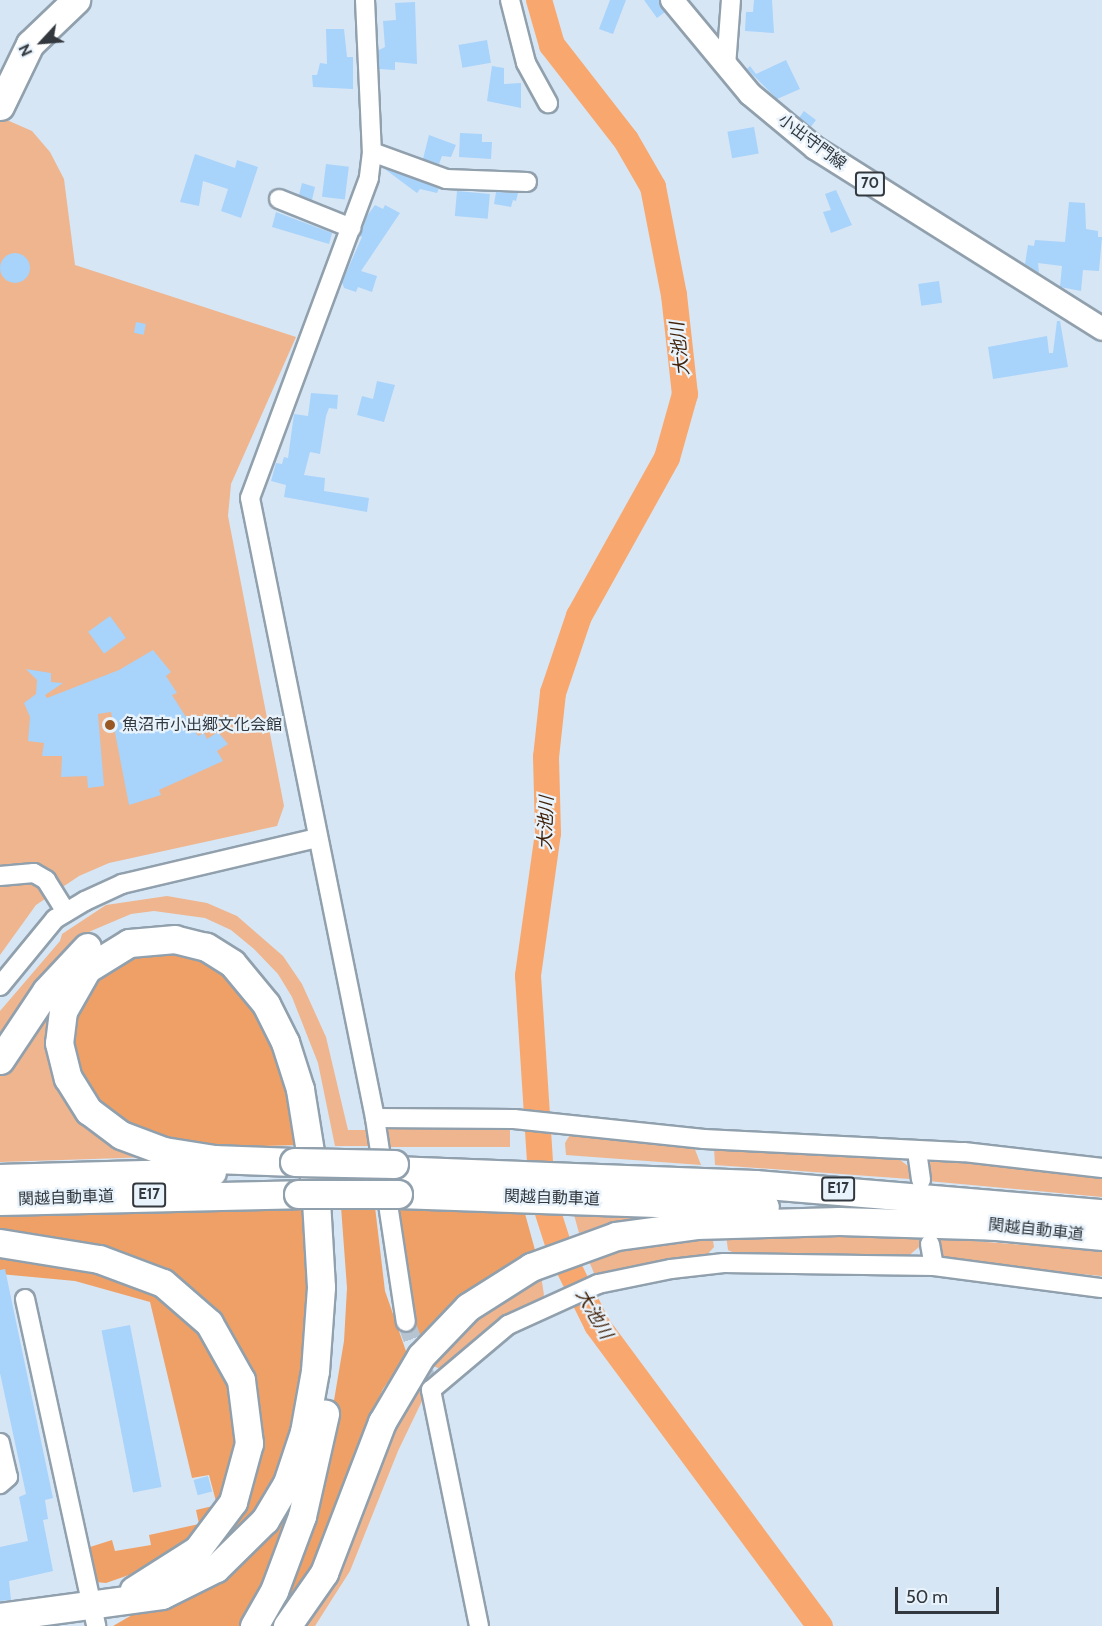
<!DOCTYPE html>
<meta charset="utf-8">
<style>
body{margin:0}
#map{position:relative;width:1102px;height:1626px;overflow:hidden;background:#d7e6f5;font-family:Cabin,"Noto Sans JP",sans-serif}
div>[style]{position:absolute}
.green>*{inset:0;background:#eeb58e;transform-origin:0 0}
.forest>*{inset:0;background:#efa066}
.river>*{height:26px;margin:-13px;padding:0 13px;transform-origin:13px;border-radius:13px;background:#f8a86f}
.building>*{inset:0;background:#a8d3fb;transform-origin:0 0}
.round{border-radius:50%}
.minor-tunnel>*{height:18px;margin-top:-9px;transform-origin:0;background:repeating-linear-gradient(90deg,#b6c3d0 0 18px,transparent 0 27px)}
.roads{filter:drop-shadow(2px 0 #91a0ad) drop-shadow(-2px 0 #91a0ad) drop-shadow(0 2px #91a0ad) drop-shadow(0 -2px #91a0ad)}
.minor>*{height:18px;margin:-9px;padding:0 9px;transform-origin:9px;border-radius:9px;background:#fff}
.major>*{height:22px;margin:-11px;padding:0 11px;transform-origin:11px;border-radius:11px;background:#fff}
.highway>*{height:27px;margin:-13.5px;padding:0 13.5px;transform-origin:13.5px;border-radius:13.5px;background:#fff}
.bridges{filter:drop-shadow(2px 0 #91a0ad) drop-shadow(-2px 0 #91a0ad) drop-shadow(0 2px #91a0ad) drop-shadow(0 -2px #91a0ad)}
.highway-bridge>*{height:27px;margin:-13.5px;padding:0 13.5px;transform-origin:13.5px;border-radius:13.5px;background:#fff}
.dots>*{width:16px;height:16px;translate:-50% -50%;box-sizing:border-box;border:3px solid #e9f3fc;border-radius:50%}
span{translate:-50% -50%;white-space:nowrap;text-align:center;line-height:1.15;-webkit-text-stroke:4.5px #e9f3fc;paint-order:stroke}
.shield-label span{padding:2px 4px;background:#e9f3fc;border:2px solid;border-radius:4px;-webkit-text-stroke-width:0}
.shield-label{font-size:15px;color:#32383e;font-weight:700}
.street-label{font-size:16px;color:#32383e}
.poi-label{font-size:16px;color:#32383e}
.left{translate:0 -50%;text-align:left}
.water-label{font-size:18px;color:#412209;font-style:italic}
.north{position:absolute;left:12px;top:12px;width:60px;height:60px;-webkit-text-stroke:4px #e9f3fc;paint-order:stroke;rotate:244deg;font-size:16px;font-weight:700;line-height:24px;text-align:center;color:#32383e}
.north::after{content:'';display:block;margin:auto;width:21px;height:27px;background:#32383e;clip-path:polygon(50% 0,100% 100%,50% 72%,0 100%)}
.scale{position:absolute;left:895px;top:1587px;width:104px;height:27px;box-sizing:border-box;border:3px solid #32383e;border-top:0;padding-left:8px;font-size:18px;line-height:21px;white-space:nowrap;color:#32383e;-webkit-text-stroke:4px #e9f3fc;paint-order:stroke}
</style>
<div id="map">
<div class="green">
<div style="clip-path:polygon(0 117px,32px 131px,50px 152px,64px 179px,75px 265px,296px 337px,231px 484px,228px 516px,284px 806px,277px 826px,109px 863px,79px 876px,36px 905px,0 955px)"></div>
<div style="clip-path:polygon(167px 896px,207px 903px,237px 916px,283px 956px,302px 984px,326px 1037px,348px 1130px,366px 1130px,369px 1146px,335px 1146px,318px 1063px,292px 997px,278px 974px,254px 949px,231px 930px,205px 918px,154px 911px,131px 914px,91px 931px,72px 944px,0 1040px,0 1011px,60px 941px,62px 934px,106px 905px)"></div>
<div style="clip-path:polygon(64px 982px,153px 1157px,0 1162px,0 1073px)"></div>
<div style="left:385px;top:1128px;width:125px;height:19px"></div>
<div style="clip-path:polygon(571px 1133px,694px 1147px,701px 1165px,566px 1155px,565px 1143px)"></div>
<div style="clip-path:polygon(714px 1147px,895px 1156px,908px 1166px,910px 1179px,715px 1165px)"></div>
<div style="clip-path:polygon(941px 1157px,1102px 1177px,1102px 1197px,928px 1181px,925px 1165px)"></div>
<div style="clip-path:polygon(573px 1211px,692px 1215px,613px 1224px,579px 1233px)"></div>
<div style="clip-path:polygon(712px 1235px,714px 1247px,705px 1257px,604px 1276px,594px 1273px,585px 1252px)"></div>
<div style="clip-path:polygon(726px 1235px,919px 1238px,919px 1247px,907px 1257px,738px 1255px,728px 1250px)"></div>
<div style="clip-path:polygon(935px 1238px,1102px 1251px,1102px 1276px,947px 1262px,940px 1257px)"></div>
<div style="clip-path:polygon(540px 1269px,544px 1295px,540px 1302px,449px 1366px,438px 1368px,431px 1365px,448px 1335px)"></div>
<div style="clip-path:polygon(416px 1376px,422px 1401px,398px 1451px,350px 1571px,315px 1626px,297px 1626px)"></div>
</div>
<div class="forest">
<div style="clip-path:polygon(189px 951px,229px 975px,264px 1023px,287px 1085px,299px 1145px,226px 1147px,149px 1135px,102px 1110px,71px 1063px,72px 1018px,93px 976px,124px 954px)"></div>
<div style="clip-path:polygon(306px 1206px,309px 1314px,302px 1388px,283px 1461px,256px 1515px,205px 1563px,218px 1540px,253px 1381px,241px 1348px,221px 1316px,176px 1279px,0 1233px,0 1215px)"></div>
<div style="clip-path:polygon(341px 1207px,375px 1207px,385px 1291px,407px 1354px,383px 1389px,363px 1432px,313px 1568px,273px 1626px,262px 1626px,325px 1454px,344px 1341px,347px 1288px)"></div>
<div style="clip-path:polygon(393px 1207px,524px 1210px,535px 1250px,470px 1289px,421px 1339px,409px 1313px)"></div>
<div style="clip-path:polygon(0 1256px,103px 1269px,173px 1300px,225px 1358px,239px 1439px,223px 1497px,197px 1535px,149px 1568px,106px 1583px,95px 1582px,88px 1553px,90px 1547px,112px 1540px,115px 1551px,151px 1545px,149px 1535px,199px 1524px,196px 1510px,217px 1505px,209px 1475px,192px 1478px,150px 1302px,75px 1281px,0 1274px)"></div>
<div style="clip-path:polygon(296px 1494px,260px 1591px,240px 1626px,113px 1626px,132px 1615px,168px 1602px)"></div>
</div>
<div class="river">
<div style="left:539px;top:0;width:47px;rotate:73.9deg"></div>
<div style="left:552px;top:45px;width:120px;rotate:52.1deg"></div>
<div style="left:626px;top:140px;width:54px;rotate:60.1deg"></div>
<div style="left:653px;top:187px;width:110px;rotate:79deg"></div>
<div style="left:674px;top:295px;width:100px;rotate:83.7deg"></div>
<div style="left:685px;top:394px;width:66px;rotate:105.7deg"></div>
<div style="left:667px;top:458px;width:181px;rotate:119.1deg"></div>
<div style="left:579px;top:616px;width:81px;rotate:108.7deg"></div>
<div style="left:553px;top:693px;width:64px;rotate:96.2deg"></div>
<div style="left:546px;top:757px;width:76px;rotate:88.5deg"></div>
<div style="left:548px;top:833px;width:144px;rotate:98deg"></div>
<div style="left:528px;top:976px;width:218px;rotate:86.3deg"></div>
<div style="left:542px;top:1194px;width:59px;rotate:72.2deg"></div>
<div style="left:560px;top:1250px;width:84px;rotate:63.7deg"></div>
<div style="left:597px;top:1325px;width:375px;rotate:53.5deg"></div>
</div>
<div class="building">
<div style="clip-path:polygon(610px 0,626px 0,613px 34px,599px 29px)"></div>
<div style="clip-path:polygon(644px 0,659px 0,665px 12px,657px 18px)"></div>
<div style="clip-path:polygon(754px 0,772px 0,774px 33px,745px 31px,746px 12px,753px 12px)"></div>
<div style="clip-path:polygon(415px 2px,417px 64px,395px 62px,395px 70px,379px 69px,379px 50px,385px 47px,383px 21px,396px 20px,395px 3px)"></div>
<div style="clip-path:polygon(326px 29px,344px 29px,347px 57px,353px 57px,353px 89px,313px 87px,312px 75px,317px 75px,320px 63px,327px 64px)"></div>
<div style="left:487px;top:40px;width:23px;height:29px;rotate:80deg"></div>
<div style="clip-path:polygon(786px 60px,800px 89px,777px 99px,747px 69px,750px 66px,756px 74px)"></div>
<div style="clip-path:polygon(492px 66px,504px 68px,504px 84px,521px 83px,521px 108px,487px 101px)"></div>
<div style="left:804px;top:111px;width:15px;height:8px;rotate:37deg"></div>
<div style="left:754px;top:127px;width:27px;height:27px;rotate:80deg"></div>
<div style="clip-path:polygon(460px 133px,482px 134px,482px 142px,492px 142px,491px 159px,459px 157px)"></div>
<div style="clip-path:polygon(429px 135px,456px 145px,451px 157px,442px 156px,439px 164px,423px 159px)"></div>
<div style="clip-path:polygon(195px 154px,235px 168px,237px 160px,258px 167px,241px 218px,221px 211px,228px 189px,203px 181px,199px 206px,180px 202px)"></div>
<div style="left:326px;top:164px;width:23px;height:33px;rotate:7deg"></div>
<div style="clip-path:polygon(382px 167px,439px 188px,437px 193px,420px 189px,417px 193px)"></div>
<div style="clip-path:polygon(302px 183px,315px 187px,312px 200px,299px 195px)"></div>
<div style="clip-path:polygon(836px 190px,852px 225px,831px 233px,823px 212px,831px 210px,825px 194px)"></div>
<div style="left:457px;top:191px;width:33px;height:25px;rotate:5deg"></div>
<div style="clip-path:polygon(496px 192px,518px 193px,516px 201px,513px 200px,511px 207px,494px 204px)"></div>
<div style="clip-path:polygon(1069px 202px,1085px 203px,1086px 229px,1098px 231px,1098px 237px,1102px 237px,1099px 271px,1083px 270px,1081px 291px,1060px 287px,1062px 266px,1038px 263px,1039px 273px,1025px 264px,1028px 245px,1034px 246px,1035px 240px,1065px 242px)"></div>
<div style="clip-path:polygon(375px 205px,383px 209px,385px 205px,400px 213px,361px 271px,377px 276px,372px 292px,358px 287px,356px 292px,344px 288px,342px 282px,362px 237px,360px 236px,367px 216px)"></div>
<div style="clip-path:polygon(276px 212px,332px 233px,329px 244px,272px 227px)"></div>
<div class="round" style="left:0;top:253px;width:30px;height:30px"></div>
<div style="left:939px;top:281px;width:22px;height:21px;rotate:82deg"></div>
<div style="clip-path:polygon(1057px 321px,1060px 321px,1068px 367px,993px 379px,988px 347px,1047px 336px,1049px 353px,1053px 353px)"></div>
<div style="left:136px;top:322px;width:10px;height:11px;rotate:11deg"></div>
<div style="clip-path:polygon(377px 381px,395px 385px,384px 422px,357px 415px,362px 396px,373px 399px)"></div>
<div style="clip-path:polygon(311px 393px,338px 395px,337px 409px,329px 408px,326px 416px,320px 454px,310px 452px,304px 475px,325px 478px,324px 491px,369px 498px,367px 512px,284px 497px,286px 485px,271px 481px,276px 463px,282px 464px,284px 457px,288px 458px,294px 414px,308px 416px)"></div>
<div style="left:110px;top:616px;width:27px;height:27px;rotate:54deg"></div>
<div style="clip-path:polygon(153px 650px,171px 672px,166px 676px,177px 693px,172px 695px,198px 736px,204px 733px,207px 739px,218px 732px,228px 744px,217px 751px,223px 761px,159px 790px,161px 795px,129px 805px,111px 712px,98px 714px,104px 786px,88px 788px,87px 776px,61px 777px,62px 756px,42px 756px,44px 743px,28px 741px,30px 717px,24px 703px,36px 694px,37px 680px,26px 669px,51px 673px,51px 682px,63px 683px,45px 695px,47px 698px,119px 670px)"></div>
<div style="clip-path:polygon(5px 1269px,53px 1498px,45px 1500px,48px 1519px,43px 1520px,53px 1571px,9px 1581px,11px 1600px,0 1601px,0 1547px,28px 1541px,19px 1497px,26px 1494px,0 1373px,0 1270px)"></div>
<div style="left:130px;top:1325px;width:165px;height:29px;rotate:79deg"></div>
<div style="left:208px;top:1476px;width:16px;height:15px;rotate:75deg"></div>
</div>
<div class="minor-tunnel">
<div style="left:406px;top:1322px;width:72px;rotate:69.8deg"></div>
</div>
<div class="roads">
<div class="minor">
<div style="left:365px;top:0;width:152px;rotate:87.4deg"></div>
<div style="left:372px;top:152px;width:26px;rotate:97deg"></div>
<div style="left:369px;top:178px;width:341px;rotate:110.4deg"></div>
<div style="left:250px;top:498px;width:632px;rotate:78.6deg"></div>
<div style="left:375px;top:1118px;width:206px;rotate:81.4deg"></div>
<div style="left:510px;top:0;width:65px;rotate:75.7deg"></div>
<div style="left:526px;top:63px;width:46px;rotate:61.2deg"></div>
<div style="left:726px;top:66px;width:66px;rotate:-85.7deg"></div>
<div style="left:372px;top:152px;width:79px;rotate:20deg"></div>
<div style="left:446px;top:179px;width:81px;rotate:2.1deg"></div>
<div style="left:279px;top:199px;width:78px;rotate:21.9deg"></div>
<div style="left:0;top:876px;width:34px;rotate:-5deg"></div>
<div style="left:34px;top:873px;width:14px;rotate:30deg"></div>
<div style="left:46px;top:880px;width:38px;rotate:58deg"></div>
<div style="left:0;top:986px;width:87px;rotate:-50.6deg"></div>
<div style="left:55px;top:919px;width:35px;rotate:-31deg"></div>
<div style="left:85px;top:901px;width:41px;rotate:-24.7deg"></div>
<div style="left:122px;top:884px;width:199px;rotate:-13.3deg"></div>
<div style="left:375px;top:1118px;width:139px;rotate:0.4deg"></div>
<div style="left:514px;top:1119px;width:191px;rotate:6deg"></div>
<div style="left:704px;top:1139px;width:260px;rotate:2.9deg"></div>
<div style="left:964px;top:1152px;width:139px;rotate:6.6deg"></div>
<div style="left:917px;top:1151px;width:29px;rotate:82deg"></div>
<div style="left:930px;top:1244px;width:22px;rotate:80deg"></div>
<div style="left:25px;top:1299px;width:335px;rotate:77.7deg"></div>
<div style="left:0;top:1443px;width:35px;rotate:77deg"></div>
<div style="left:8px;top:1477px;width:11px;rotate:139deg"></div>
<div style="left:479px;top:1626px;width:241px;rotate:-101.5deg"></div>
<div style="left:431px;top:1390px;width:101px;rotate:-40.2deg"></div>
<div style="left:508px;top:1325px;width:99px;rotate:-24.5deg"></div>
<div style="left:598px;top:1284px;width:75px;rotate:-11.6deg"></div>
<div style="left:671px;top:1269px;width:53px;rotate:-6.5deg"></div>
<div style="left:724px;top:1263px;width:210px;rotate:0.8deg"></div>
<div style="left:934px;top:1266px;width:169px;rotate:7.5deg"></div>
</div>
<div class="major">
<div style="left:672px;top:0;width:122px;rotate:50.3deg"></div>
<div style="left:750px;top:94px;width:85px;rotate:39.7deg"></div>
<div style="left:815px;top:148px;width:339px;rotate:32.2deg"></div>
</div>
<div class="highway">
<div style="left:0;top:106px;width:69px;rotate:-64.2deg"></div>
<div style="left:30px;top:44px;width:64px;rotate:-43.7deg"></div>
<div style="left:0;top:1060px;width:83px;rotate:-56.3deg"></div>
<div style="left:46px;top:991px;width:60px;rotate:-47deg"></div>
<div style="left:393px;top:1170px;width:362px;rotate:2.2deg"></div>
<div style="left:755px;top:1184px;width:348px;rotate:4.8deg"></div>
<div style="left:0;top:1178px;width:212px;rotate:-1.6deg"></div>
<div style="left:398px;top:1194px;width:367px;rotate:2deg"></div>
<div style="left:0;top:1201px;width:298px;rotate:-1.3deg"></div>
<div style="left:986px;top:1225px;width:117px;rotate:5.4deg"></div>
<div style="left:0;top:1243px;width:100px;rotate:9.2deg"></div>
<div style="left:99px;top:1259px;width:68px;rotate:20.6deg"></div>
<div style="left:163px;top:1283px;width:61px;rotate:41deg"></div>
<div style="left:209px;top:1323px;width:65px;rotate:60.7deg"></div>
<div style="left:241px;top:1380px;width:64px;rotate:82.8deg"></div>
<div style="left:249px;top:1443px;width:61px;rotate:105.2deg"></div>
<div style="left:233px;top:1502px;width:60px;rotate:126.9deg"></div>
<div style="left:197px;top:1550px;width:75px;rotate:147.6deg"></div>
<div style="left:0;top:1617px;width:163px;rotate:-7.7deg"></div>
<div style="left:162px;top:1595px;width:60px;rotate:-26.6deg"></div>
<div style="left:216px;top:1568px;width:69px;rotate:-44.4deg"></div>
<div style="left:265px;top:1520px;width:43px;rotate:-59.3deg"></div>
<div style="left:287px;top:1483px;width:54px;rotate:-71.6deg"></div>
<div style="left:304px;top:1432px;width:62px;rotate:-79.8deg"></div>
<div style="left:315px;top:1371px;width:84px;rotate:-85.9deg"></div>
<div style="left:321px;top:1287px;width:104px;rotate:-93.3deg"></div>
<div style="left:315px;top:1183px;width:95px;rotate:-99.1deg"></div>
<div style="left:300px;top:1089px;width:49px;rotate:-107.7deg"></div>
<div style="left:285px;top:1042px;width:42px;rotate:-116.6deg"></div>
<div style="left:266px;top:1004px;width:53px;rotate:-129.7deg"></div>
<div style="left:232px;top:963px;width:31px;rotate:-148deg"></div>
<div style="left:206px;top:947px;width:32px;rotate:-166deg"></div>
<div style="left:175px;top:939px;width:46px;rotate:175deg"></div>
<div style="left:129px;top:943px;width:49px;rotate:148.2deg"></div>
<div style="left:87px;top:969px;width:48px;rotate:119.7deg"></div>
<div style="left:63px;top:1011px;width:32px;rotate:97deg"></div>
<div style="left:59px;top:1043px;width:36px;rotate:76deg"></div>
<div style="left:68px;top:1078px;width:39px;rotate:58deg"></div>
<div style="left:89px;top:1111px;width:40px;rotate:37deg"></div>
<div style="left:121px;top:1135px;width:46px;rotate:20.4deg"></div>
<div style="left:164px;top:1151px;width:51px;rotate:9.1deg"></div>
<div style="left:214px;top:1159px;width:80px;rotate:2.1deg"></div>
<div style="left:254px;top:1626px;width:40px;rotate:-60.3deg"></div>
<div style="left:274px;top:1591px;width:80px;rotate:-69.5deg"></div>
<div style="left:302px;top:1516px;width:105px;rotate:-77.3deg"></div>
<div style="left:287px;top:1626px;width:65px;rotate:-55.1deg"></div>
<div style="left:324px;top:1573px;width:162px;rotate:-69deg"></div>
<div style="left:382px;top:1422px;width:77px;rotate:-59.4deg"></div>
<div style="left:421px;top:1356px;width:68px;rotate:-46.2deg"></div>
<div style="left:468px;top:1307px;width:75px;rotate:-32.4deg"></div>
<div style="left:531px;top:1267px;width:90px;rotate:-20deg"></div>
<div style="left:616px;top:1236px;width:81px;rotate:-7.8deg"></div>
<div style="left:696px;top:1225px;width:143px;rotate:-1.6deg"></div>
<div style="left:839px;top:1221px;width:166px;rotate:1.7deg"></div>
</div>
</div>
<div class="bridges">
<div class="highway-bridge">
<div style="left:294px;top:1162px;width:100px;rotate:1.1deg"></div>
<div style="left:298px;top:1194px;width:100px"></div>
</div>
</div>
<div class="dots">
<div style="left:110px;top:725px;background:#995824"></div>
</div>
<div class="shield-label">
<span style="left:870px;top:184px">70</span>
<span style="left:838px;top:1189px">E17</span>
<span style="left:149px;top:1195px">E17</span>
</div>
<div class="street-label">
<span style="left:812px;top:142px;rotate:37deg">小出守門線</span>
<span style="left:66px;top:1198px;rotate:-2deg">関越自動車道</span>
<span style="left:552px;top:1198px;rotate:2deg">関越自動車道</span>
<span style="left:1036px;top:1230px;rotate:6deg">関越自動車道</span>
</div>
<div class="poi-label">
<span class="left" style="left:122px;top:725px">魚沼市小出郷文化会館</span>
</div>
<div class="water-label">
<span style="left:680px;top:349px;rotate:-96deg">大池川</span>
<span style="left:546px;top:823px;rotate:-88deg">大池川</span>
<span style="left:594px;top:1314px;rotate:60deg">大池川</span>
</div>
<div class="north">N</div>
<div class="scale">50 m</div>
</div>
